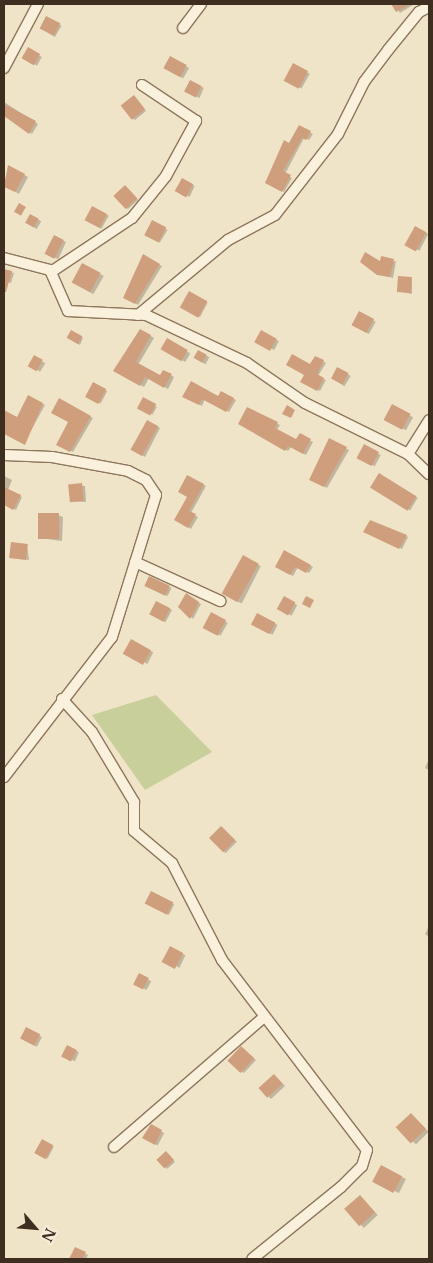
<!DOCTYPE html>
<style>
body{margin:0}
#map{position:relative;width:433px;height:1263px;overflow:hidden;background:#f0e4c8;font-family:"Libre Baskerville",serif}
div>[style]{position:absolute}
.green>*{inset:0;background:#c9cf9b}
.shadow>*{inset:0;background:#0003;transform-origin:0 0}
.building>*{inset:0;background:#cf9f7d;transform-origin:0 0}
.roads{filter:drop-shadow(1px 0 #8d765c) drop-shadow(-1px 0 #8d765c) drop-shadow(0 1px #8d765c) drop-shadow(0 -1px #8d765c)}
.minor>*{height:10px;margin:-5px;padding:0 5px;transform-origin:5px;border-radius:5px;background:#faf1dc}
span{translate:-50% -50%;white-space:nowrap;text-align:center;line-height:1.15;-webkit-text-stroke:4px #f7eed8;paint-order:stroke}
.frame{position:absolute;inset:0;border:5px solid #3d2e20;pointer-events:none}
.north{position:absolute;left:10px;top:1203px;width:50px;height:50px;-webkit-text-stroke:4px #f7eed8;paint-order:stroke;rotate:117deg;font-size:14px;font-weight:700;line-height:20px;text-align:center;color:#3d2e20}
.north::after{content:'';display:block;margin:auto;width:18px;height:22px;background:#3d2e20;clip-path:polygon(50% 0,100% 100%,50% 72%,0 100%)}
</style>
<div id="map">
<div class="green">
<div style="clip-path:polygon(156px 695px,212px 752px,145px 790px,92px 715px)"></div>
</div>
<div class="shadow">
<div style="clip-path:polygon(394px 4px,412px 4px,413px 5px,400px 13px)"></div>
<div style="left:47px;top:17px;width:17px;height:13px;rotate:31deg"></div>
<div style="left:28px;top:49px;width:16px;height:10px;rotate:30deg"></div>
<div style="left:170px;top:57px;width:22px;height:12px;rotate:30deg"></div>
<div style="left:294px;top:65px;width:18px;height:17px;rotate:29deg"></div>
<div style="left:190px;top:82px;width:15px;height:11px;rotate:23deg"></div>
<div style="clip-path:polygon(136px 98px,146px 111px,135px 120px,132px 118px)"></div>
<div style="clip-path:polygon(4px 102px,38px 124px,32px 134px,4px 115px)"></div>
<div style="clip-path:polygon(299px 126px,313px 134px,309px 140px,304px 138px,285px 174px,292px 178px,284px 192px,266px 182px)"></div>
<div style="clip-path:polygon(9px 166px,28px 177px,19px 194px,4px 185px)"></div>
<div style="left:182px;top:180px;width:14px;height:12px;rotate:25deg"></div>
<div style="clip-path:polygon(127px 188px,138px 200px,128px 209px,125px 208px)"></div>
<div style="left:93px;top:207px;width:18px;height:15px;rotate:29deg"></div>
<div style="left:31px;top:215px;width:12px;height:9px;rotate:31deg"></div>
<div style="left:153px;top:221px;width:17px;height:15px;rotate:31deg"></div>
<div style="left:415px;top:227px;width:15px;height:19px;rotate:28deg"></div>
<div style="left:55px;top:237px;width:12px;height:19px;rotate:24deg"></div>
<div style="clip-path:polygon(143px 256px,162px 266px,138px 305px,125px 297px)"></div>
<div style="clip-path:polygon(396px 261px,393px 278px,381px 275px,381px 262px)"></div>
<div style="left:83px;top:264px;width:24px;height:21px;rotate:30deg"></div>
<div style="clip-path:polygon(4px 270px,14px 273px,11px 283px,4px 281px)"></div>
<div style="clip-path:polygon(412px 279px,412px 294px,397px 291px)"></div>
<div style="left:189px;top:293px;width:21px;height:16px;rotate:28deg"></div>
<div style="left:360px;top:313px;width:18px;height:14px;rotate:29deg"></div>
<div style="clip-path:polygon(141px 330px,154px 338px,138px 365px,160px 377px,164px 371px,174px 377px,168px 389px,149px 378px,144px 387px,114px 370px)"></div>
<div style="clip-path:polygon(71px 332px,83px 338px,80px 345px,68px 338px)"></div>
<div style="left:261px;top:332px;width:20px;height:10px;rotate:27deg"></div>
<div style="left:168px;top:340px;width:26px;height:10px;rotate:31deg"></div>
<div style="left:198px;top:351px;width:13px;height:8px;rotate:29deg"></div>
<div style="left:35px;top:357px;width:12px;height:10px;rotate:31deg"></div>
<div style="clip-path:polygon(316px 357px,326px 363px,318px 376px,326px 380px,320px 391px,302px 382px)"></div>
<div style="left:338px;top:368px;width:15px;height:12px;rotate:32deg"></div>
<div style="left:94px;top:384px;width:15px;height:14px;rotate:28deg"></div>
<div style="clip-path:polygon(221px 392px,236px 400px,229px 412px,205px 399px,202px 406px,184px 396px,218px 398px)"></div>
<div style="clip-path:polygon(29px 397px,45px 405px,28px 436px,4px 422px,4px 411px,17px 419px)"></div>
<div style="left:143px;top:399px;width:16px;height:9px;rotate:30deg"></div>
<div style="clip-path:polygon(59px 400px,93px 418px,73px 452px,58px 444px,70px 422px)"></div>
<div style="left:393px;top:406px;width:23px;height:15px;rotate:29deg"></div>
<div style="clip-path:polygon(247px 408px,280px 425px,277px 430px,297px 441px,300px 435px,313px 442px,306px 455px,291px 447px,288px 451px,239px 423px)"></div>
<div style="clip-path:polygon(148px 422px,160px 428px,145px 457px,131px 449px)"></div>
<div style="clip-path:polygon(330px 440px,349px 450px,327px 488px,311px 479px)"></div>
<div style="left:364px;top:446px;width:19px;height:13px;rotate:28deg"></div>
<div style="left:380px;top:475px;width:44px;height:15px;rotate:31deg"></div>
<div style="clip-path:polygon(4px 476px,12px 480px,8px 490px,22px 497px,16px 510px,4px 504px)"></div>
<div style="clip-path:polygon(188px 476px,206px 486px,191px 513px,198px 517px,191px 529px,176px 520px,188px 497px)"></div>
<div style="clip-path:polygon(70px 485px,85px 486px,86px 502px,70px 501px)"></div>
<div style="clip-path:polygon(58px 515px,63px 517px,62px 541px,39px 538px)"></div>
<div style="clip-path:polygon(367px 533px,406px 536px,408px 537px,402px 549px)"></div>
<div style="clip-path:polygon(27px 545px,29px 560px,11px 557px)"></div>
<div style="clip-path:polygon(285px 551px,313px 567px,309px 573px,298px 567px,293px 576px,277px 567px)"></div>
<div style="left:243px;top:557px;width:20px;height:42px;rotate:27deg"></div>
<div style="left:149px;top:577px;width:25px;height:9px;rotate:26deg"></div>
<div style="clip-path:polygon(187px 595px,201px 604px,193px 619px,180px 607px)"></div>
<div style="left:284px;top:598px;width:15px;height:12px;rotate:28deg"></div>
<div style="left:157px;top:602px;width:17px;height:14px;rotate:28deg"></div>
<div style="left:212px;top:614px;width:18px;height:15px;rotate:29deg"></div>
<div style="left:258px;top:615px;width:22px;height:11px;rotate:27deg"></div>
<div style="left:131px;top:641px;width:25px;height:13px;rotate:27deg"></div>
<div style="clip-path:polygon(429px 759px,429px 770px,425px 768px)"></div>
<div style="left:222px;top:827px;width:21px;height:16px;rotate:45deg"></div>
<div style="left:152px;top:893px;width:25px;height:12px;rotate:27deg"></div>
<div style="clip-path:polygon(429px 926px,429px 937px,425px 934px)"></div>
<div style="left:170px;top:948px;width:17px;height:14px;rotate:25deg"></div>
<div style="left:140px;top:975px;width:13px;height:10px;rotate:29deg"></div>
<div style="left:27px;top:1029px;width:17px;height:11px;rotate:28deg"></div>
<div style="left:67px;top:1047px;width:13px;height:10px;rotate:23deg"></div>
<div style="clip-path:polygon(244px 1049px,256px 1060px,244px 1073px,242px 1072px)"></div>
<div style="clip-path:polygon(276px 1077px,285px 1086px,271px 1099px,260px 1088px)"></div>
<div style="left:411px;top:1114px;width:25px;height:18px;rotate:45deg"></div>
<div style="left:151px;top:1126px;width:15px;height:14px;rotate:28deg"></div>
<div style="left:42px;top:1141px;width:13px;height:13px;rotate:27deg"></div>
<div style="clip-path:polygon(168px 1154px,175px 1162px,167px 1169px,159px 1158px)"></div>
<div style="clip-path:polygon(381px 1167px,406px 1179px,399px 1193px,378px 1184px)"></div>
<div style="left:360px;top:1196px;width:26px;height:19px;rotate:47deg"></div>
<div style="clip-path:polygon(76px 1249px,88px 1255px,86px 1259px,71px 1257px)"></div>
</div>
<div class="building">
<div style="clip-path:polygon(391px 4px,411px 4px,396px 12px)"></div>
<div style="left:46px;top:16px;width:16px;height:14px;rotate:27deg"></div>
<div style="left:28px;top:47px;width:14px;height:13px;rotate:30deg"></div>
<div style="left:170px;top:56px;width:19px;height:14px;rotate:28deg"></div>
<div style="left:293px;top:63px;width:17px;height:20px;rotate:28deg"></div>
<div style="left:190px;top:80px;width:13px;height:13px;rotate:27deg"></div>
<div style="left:134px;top:95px;width:18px;height:17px;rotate:52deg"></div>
<div style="clip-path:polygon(4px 104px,36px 121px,29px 134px,4px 116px)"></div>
<div style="clip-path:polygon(299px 125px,311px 131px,306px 140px,302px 138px,283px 171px,291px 175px,282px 192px,265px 183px,284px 140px,289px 143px)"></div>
<div style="clip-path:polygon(8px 165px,25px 174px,15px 192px,4px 187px)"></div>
<div style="left:182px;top:178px;width:13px;height:15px;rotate:29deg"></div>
<div style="left:125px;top:185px;width:18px;height:16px;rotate:47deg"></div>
<div style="left:19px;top:203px;width:8px;height:10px;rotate:30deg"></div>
<div style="left:92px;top:206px;width:17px;height:16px;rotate:28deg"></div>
<div style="left:30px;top:214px;width:10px;height:10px;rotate:29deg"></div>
<div style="left:152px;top:220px;width:16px;height:17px;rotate:27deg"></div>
<div style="left:415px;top:226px;width:13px;height:22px;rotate:29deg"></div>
<div style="left:54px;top:235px;width:11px;height:21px;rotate:27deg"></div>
<div style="clip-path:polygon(365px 252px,380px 261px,381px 256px,394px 259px,390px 277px,377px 275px,360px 262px)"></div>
<div style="clip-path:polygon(143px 254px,160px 264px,135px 304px,123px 298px)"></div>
<div style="left:82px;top:263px;width:21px;height:22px;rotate:28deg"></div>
<div style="clip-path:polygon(4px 269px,12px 271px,6px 292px,4px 292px)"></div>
<div style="left:398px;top:276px;width:14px;height:16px;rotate:4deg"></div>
<div style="left:189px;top:291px;width:21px;height:19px;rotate:29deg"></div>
<div style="left:359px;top:311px;width:17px;height:16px;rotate:28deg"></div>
<div style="clip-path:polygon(140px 329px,151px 335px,136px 362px,160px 375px,163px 370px,172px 374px,164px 388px,145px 377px,140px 386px,113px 371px)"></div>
<div style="left:71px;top:330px;width:13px;height:9px;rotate:29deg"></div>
<div style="left:261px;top:330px;width:18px;height:14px;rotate:29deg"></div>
<div style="left:167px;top:338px;width:24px;height:13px;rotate:30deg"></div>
<div style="left:198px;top:350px;width:10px;height:9px;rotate:29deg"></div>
<div style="clip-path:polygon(292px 354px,310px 364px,315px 356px,324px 360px,317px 374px,324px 378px,317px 391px,300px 382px,304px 375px,286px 365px)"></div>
<div style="left:34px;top:355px;width:10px;height:13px;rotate:29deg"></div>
<div style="left:337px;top:367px;width:13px;height:13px;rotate:27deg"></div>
<div style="clip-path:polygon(191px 381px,218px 396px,221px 391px,234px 398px,226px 412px,202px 399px,199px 405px,182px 397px)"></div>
<div style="left:93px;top:382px;width:15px;height:17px;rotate:28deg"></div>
<div style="clip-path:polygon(28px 395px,43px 403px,25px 445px,4px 434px,4px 410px,17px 417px)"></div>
<div style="left:143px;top:397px;width:15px;height:13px;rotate:28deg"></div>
<div style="clip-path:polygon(59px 398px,91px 416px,70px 452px,56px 445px,68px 422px,51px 413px)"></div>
<div style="left:392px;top:404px;width:21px;height:18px;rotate:28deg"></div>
<div style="clip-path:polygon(287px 405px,295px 410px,291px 418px,282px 414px)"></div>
<div style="clip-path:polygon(247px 407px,278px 422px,275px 428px,296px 439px,300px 433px,311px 439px,303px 454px,288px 446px,285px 451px,238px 424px)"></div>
<div style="left:147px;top:420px;width:13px;height:34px;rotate:29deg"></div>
<div style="clip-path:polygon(329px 438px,347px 447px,324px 487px,309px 480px)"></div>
<div style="left:364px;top:444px;width:17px;height:16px;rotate:28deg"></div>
<div style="left:379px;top:473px;width:44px;height:17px;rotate:32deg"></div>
<div style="clip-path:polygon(187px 475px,204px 484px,189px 511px,196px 514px,188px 528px,174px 520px,187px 497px,178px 492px)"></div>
<div style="left:82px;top:483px;width:18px;height:14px;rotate:84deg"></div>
<div style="clip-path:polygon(4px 487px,21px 495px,13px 510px,4px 505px)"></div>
<div style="left:38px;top:513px;width:21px;height:26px"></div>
<div style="clip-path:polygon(370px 520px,407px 535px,399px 549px,363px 532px)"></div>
<div style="left:11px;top:542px;width:17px;height:16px;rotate:7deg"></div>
<div style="clip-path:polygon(284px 550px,311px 565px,306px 573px,295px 567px,290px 575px,275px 567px)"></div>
<div style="left:243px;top:555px;width:18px;height:44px;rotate:29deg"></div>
<div style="left:149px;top:576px;width:23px;height:11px;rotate:25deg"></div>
<div style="clip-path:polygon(186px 593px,199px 602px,190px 619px,178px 607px)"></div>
<div style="left:284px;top:596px;width:13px;height:15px;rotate:29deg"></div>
<div style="left:306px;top:596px;width:9px;height:9px;rotate:27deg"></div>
<div style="left:156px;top:601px;width:16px;height:15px;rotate:27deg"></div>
<div style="left:211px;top:612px;width:17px;height:18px;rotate:28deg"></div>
<div style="left:257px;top:613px;width:21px;height:13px;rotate:28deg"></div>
<div style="left:131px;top:639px;width:23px;height:17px;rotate:29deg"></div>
<div style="left:221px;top:826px;width:20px;height:17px;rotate:45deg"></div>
<div style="left:151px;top:891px;width:25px;height:14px;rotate:27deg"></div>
<div style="left:170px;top:946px;width:15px;height:18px;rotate:28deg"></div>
<div style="left:139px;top:973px;width:11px;height:13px;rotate:27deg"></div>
<div style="left:26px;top:1027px;width:16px;height:13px;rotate:27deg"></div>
<div style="left:67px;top:1045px;width:11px;height:13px;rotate:27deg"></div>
<div style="left:241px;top:1046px;width:18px;height:20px;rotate:43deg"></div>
<div style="left:274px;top:1074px;width:13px;height:21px;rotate:48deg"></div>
<div style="left:411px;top:1113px;width:22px;height:21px;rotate:47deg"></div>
<div style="clip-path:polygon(151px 1124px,162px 1130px,155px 1145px,142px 1138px)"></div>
<div style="left:42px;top:1139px;width:13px;height:16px;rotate:29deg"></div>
<div style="left:166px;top:1151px;width:12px;height:13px;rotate:48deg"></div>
<div style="left:381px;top:1165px;width:24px;height:19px;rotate:28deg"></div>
<div style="left:360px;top:1195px;width:23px;height:21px;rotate:49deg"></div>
<div style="clip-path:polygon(75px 1247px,86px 1252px,82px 1259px,69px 1259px)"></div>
</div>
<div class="roads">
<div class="minor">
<div style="left:183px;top:28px;width:30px;rotate:-53deg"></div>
<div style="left:4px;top:68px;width:72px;rotate:-62deg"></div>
<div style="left:4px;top:258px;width:48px;rotate:14.6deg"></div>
<div style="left:50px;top:270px;width:45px;rotate:66.3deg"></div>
<div style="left:68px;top:311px;width:78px;rotate:2.9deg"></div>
<div style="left:146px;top:315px;width:112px;rotate:25.4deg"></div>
<div style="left:247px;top:363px;width:70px;rotate:34.6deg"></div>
<div style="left:305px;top:403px;width:115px;rotate:26.3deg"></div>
<div style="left:408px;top:454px;width:29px;rotate:44deg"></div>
<div style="left:51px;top:272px;width:97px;rotate:-33.7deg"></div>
<div style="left:132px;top:218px;width:54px;rotate:-51deg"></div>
<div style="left:166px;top:176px;width:63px;rotate:-61.4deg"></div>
<div style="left:196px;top:121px;width:65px;rotate:-146.3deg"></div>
<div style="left:138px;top:315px;width:117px;rotate:-39.8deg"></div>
<div style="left:228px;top:240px;width:53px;rotate:-28deg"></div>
<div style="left:275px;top:215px;width:103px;rotate:-52.1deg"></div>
<div style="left:338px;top:134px;width:58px;rotate:-63.4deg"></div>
<div style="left:364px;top:82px;width:40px;rotate:-53deg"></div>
<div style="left:388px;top:50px;width:49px;rotate:-50.8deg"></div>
<div style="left:419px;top:12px;width:11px;rotate:-27deg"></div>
<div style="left:408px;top:454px;width:40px;rotate:-58deg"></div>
<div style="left:4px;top:455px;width:48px;rotate:2.4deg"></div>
<div style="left:52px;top:457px;width:77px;rotate:10.4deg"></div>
<div style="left:128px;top:471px;width:20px;rotate:27deg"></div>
<div style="left:146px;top:480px;width:18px;rotate:56deg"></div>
<div style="left:156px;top:495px;width:149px;rotate:107.2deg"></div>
<div style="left:112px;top:637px;width:177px;rotate:127.6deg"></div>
<div style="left:135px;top:562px;width:94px;rotate:24.6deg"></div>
<div style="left:62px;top:699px;width:45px;rotate:47.7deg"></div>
<div style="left:92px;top:732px;width:82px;rotate:59deg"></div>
<div style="left:134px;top:802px;width:29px;rotate:90deg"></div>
<div style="left:134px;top:831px;width:50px;rotate:40.1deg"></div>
<div style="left:172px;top:863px;width:109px;rotate:62.7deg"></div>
<div style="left:222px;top:960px;width:239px;rotate:52.7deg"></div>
<div style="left:367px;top:1150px;width:17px;rotate:107deg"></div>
<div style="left:362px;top:1166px;width:30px;rotate:135deg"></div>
<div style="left:341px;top:1187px;width:114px;rotate:141deg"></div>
<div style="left:114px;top:1147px;width:197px;rotate:-40.9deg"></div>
</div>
</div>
<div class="frame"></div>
<div class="north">N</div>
</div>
